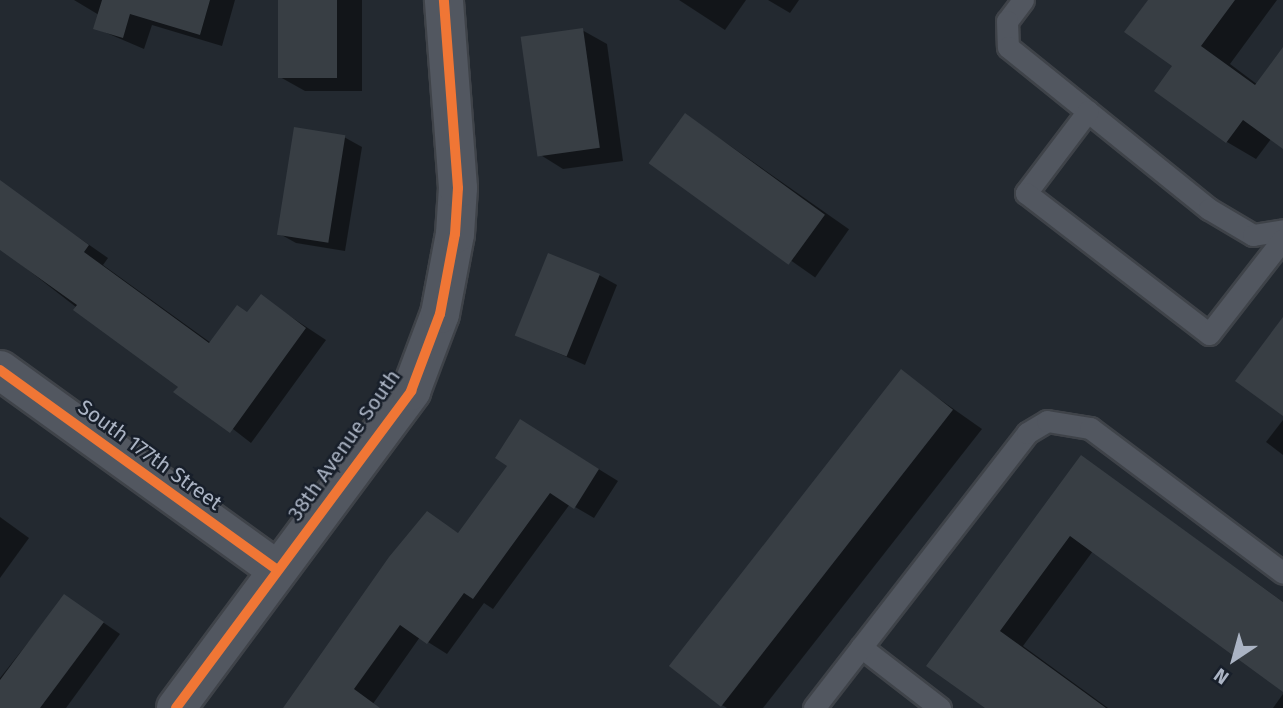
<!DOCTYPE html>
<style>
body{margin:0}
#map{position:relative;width:1283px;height:708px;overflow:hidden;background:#232930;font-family:"Fira Sans",sans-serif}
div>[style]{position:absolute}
.shadow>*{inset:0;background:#0007;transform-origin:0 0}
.building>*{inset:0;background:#383e44;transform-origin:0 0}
.roads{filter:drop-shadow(2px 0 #3f4349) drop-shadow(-2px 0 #3f4349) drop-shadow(0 2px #3f4349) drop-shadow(0 -2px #3f4349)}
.lane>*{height:21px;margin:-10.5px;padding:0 10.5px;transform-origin:10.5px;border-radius:10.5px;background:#525760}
.street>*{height:38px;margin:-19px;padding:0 19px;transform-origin:19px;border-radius:19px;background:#525760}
.cycleway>*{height:10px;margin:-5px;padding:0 5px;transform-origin:5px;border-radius:5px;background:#f07635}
span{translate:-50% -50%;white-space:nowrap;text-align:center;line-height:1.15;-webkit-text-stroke:5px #181f2a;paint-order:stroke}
.street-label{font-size:21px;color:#abb4c4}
.north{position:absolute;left:1199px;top:624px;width:70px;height:70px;-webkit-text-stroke:5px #181f2a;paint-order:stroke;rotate:216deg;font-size:19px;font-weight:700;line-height:28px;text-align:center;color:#abb4c4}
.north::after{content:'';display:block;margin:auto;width:24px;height:32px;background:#abb4c4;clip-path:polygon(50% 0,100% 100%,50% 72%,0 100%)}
</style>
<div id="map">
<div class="shadow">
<div style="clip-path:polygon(74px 0,235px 0,222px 46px,152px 25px,144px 49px,95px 28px,99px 15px)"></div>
<div style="clip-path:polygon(279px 0,362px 0,362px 91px,305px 91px,280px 77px)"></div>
<div style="clip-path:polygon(679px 0,746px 0,725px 30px)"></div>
<div style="clip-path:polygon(768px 0,799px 0,790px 13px)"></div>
<div style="clip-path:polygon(1150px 0,1277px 0,1230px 64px,1258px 85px,1283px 50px,1283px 147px,1271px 139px,1256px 159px,1227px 142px,1174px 66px)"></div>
<div style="clip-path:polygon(582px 30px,607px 44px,623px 161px,563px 169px,539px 154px)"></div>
<div style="left:686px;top:115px;width:199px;height:59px;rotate:35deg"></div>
<div style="clip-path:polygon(344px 137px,362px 147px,345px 251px,296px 243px,278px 233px)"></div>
<div style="clip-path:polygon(6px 187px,108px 258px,103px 265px,211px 343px,249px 314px,261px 297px,326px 340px,251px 443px,0 248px,0 194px)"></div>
<div style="clip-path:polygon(599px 275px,617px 285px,585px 365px,517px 335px)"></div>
<div style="clip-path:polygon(901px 372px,982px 429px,763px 708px,727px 708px,722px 705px)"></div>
<div style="clip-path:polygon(1283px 420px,1283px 455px,1266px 442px)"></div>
<div style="clip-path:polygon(540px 433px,618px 481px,594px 518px,570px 504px,493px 609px,484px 603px,447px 654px,420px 637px,370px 708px,285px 708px,427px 513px,459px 534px)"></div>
<div style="clip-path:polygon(1082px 457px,1283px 602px,1283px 691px,1093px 551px,1023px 646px,1108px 708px,988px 708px,929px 665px)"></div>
<div style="clip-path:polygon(0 517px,29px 538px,0 578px)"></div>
<div style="clip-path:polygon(65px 596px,120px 634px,66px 708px,0 708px,0 678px)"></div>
<div style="clip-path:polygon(1283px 694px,1283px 708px,1273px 708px)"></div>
</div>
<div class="building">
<div style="clip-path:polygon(102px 0,210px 0,200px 35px,130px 14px,123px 38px,93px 29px)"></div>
<div style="left:278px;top:0;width:59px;height:78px"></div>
<div style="clip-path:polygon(1148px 0,1235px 0,1201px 46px,1255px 85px,1283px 47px,1283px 149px,1243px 120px,1226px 143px,1154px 91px,1172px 66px,1124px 32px)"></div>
<div style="left:583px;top:28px;width:121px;height:63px;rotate:82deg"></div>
<div style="left:685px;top:113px;width:173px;height:62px;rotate:36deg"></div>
<div style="left:294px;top:127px;width:52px;height:109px;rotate:9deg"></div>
<div style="clip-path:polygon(0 180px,89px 245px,84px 252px,209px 343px,237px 305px,247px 312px,261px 294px,306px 328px,230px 433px,173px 392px,178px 387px,73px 310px,77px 305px,0 250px)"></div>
<div style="left:548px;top:253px;width:56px;height:89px;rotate:22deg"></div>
<div style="clip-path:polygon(1283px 317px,1283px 416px,1235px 381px)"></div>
<div style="left:901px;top:369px;width:66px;height:377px;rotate:38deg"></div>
<div style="clip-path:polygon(520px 419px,599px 469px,574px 509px,550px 493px,473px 599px,464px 593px,427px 644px,400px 625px,354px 689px,380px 708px,283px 708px,389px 557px,427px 511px,458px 533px,507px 466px,495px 458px)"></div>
<div style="clip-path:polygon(1081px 455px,1283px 602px,1283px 692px,1070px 536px,1000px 631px,1106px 708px,985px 708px,926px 666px)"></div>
<div style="clip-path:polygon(64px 594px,104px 622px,40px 708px,0 708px,0 680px)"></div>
</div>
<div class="roads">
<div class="lane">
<div style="left:1023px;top:0;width:26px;rotate:127deg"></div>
<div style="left:1007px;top:21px;width:26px;rotate:88deg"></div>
<div style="left:1008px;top:47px;width:258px;rotate:38.9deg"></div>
<div style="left:1209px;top:209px;width:51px;rotate:30.6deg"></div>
<div style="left:1253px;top:235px;width:30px;rotate:-9deg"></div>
<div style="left:1088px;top:111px;width:103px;rotate:127.1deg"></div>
<div style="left:1026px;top:193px;width:231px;rotate:37.6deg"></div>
<div style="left:1209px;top:334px;width:120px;rotate:-52.1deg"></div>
<div style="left:861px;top:647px;width:100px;rotate:37.7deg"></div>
<div style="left:814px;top:708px;width:348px;rotate:-52.2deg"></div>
<div style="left:1027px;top:433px;width:23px;rotate:-31deg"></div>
<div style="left:1047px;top:421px;width:44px;rotate:9.2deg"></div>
<div style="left:1090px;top:428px;width:241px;rotate:36.9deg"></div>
</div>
<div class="street">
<div style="left:0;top:370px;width:342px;rotate:35.8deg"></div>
<div style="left:176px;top:708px;width:395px;rotate:-53.4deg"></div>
<div style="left:411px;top:391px;width:82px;rotate:-69.4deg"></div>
<div style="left:440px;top:314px;width:81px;rotate:-79.4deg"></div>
<div style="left:455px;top:234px;width:46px;rotate:-86.3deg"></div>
<div style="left:458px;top:188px;width:189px;rotate:-94.3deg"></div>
</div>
</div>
<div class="cycleway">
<div style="left:0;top:370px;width:342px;rotate:35.8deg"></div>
<div style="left:176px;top:708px;width:395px;rotate:-53.4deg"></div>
<div style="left:411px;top:391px;width:82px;rotate:-69.4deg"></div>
<div style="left:440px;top:314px;width:81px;rotate:-79.4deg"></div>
<div style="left:455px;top:234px;width:46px;rotate:-86.3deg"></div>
<div style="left:458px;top:188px;width:189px;rotate:-94.3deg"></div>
</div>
<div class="street-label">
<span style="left:344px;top:445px;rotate:-55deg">38th Avenue South</span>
<span style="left:150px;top:455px;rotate:36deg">South 177th Street</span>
</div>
<div class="north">N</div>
</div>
